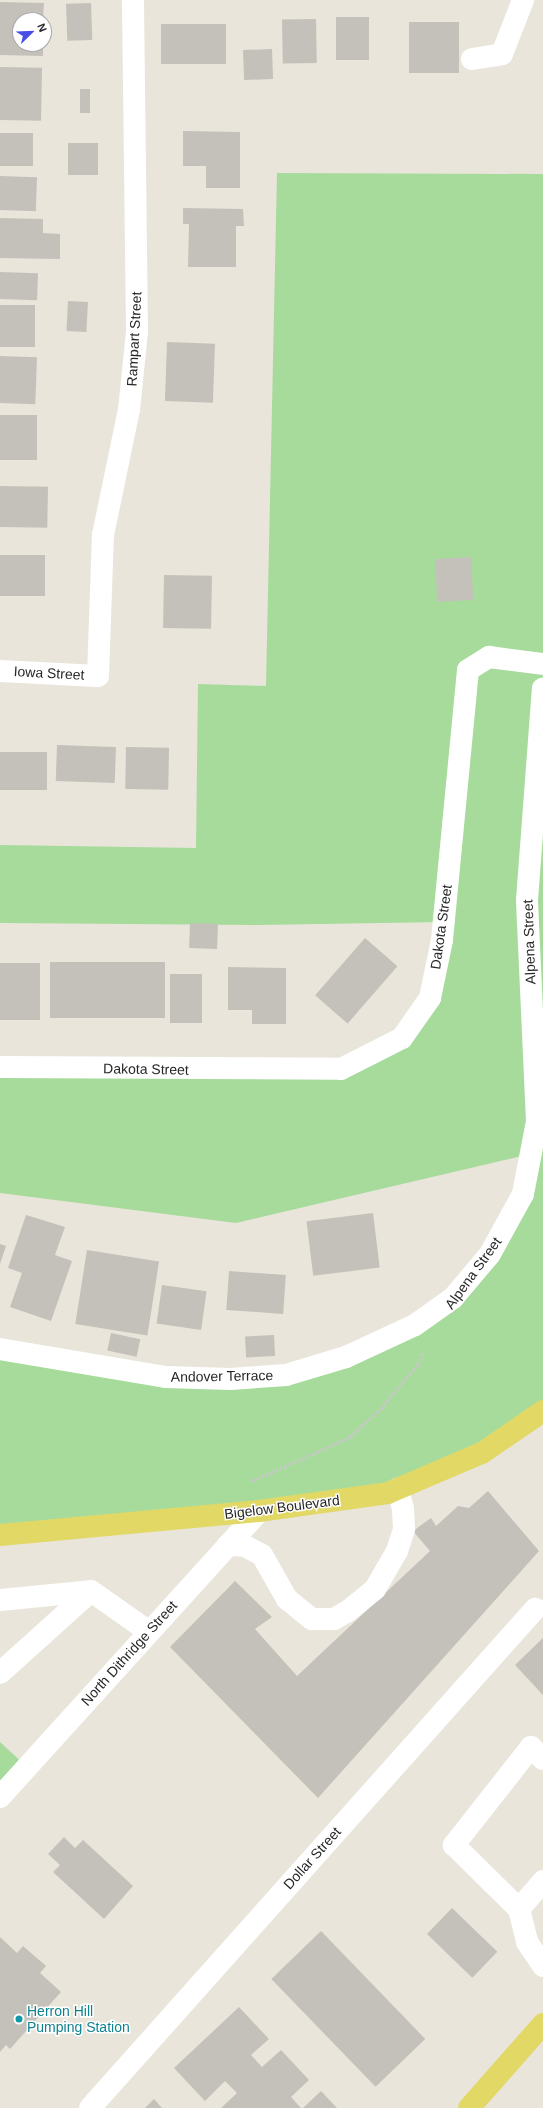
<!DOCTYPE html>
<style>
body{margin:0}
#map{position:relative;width:543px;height:2108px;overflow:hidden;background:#e9e5da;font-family:Helvetica,sans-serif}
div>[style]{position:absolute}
.green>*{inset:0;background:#a7db9b}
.building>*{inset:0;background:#c4c1ba;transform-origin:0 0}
.path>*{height:2.5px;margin-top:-1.25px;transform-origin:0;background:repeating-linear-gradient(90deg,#c7c7c7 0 3px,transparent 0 5px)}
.minor>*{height:22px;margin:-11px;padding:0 11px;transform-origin:11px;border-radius:11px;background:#fff}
.major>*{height:22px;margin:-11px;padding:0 11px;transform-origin:11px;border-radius:11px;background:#e2d866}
.dots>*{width:11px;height:11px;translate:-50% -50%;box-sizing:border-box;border:2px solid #fff;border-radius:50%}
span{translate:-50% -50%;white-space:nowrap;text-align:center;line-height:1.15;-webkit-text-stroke:3px #fff;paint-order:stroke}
.street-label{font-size:14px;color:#272727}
.culture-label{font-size:14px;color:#0d838f}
.left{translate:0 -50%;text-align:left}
.north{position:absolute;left:12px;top:12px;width:40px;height:40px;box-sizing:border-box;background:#fff;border:1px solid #a9a9a9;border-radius:50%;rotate:67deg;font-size:11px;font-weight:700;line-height:16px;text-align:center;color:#272727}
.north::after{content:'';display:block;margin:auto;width:14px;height:18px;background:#484ee8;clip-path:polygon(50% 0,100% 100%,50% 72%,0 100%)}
</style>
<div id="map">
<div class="green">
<div style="clip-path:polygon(277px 173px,543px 174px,543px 1411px,388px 1493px,0 1535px,0 1342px,166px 1377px,286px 1375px,415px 1325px,490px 1254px,530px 1154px,236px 1223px,0 1193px,0 1067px,317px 1069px,402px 1038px,430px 998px,444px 922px,258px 925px,0 923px,0 845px,196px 848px,198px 684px,266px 686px)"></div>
<div style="clip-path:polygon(0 1742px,27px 1767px,0 1797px)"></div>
</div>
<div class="building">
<div style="clip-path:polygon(0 2px,44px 3px,43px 20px,20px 20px,20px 44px,43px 44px,43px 56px,0 55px)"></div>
<div style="left:91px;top:3px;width:37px;height:25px;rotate:88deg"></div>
<div style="left:336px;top:17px;width:33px;height:43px"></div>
<div style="left:316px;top:19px;width:44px;height:34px;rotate:89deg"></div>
<div style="left:409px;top:22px;width:50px;height:51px"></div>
<div style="left:226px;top:24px;width:40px;height:65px;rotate:90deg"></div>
<div style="left:272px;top:49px;width:30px;height:29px;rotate:88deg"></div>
<div style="left:0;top:67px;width:42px;height:53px;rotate:1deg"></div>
<div style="left:80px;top:89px;width:10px;height:24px"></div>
<div style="clip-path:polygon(183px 131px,240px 132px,240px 188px,206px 188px,206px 166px,183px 166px)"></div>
<div style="left:0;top:133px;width:33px;height:33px"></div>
<div style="left:68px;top:143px;width:30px;height:32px"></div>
<div style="left:0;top:176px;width:37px;height:34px;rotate:2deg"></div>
<div style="clip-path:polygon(183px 208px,243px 209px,244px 226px,236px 226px,236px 267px,188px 267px,189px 224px,183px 224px)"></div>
<div style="clip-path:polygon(0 218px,43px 219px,43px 233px,60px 234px,60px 259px,0 258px)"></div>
<div style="left:0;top:272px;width:38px;height:27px;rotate:2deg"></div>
<div style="left:68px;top:301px;width:20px;height:30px;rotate:3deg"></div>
<div style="left:0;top:305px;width:35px;height:42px"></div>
<div style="left:167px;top:342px;width:48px;height:59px;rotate:2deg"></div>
<div style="left:0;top:356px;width:37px;height:47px;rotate:2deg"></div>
<div style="left:0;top:415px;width:37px;height:45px"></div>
<div style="left:0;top:486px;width:48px;height:41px;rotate:1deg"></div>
<div style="left:0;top:555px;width:45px;height:41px"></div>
<div style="left:471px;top:557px;width:43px;height:36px;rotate:87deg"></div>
<div style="left:164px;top:575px;width:48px;height:53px;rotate:1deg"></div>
<div style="left:57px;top:745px;width:59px;height:36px;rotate:2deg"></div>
<div style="left:126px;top:747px;width:43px;height:42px;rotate:1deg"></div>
<div style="left:0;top:752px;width:47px;height:38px"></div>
<div style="left:190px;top:923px;width:28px;height:25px;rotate:2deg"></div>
<div style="left:365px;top:938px;width:43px;height:76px;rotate:41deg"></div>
<div style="left:50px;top:962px;width:115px;height:56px"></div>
<div style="left:0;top:963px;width:40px;height:57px"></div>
<div style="clip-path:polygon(228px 967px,286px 968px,286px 1024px,252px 1024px,252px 1010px,228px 1010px)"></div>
<div style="left:170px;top:974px;width:32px;height:49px"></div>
<div style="left:373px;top:1213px;width:55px;height:67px;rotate:83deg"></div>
<div style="clip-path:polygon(26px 1215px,65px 1227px,55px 1255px,72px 1261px,51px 1321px,10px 1307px,22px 1273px,8px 1268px)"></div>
<div style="clip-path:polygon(0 1244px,6px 1246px,0 1264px)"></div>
<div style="left:87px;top:1250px;width:73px;height:75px;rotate:9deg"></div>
<div style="left:229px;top:1271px;width:57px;height:39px;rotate:4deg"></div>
<div style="left:162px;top:1285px;width:45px;height:39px;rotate:8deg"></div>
<div style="left:111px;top:1333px;width:30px;height:18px;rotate:12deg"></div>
<div style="left:274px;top:1335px;width:21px;height:29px;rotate:87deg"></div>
<div style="clip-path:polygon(488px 1491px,539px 1551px,318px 1798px,170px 1647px,235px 1581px,272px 1617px,255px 1629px,297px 1676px,430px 1551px,413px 1531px,431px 1518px,436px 1526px,458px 1506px,469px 1508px)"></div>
<div style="clip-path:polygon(543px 1638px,543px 1695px,515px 1665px)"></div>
<div style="clip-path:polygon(64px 1837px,75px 1848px,83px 1840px,133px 1886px,104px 1919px,53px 1872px,60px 1865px,48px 1854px)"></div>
<div style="left:452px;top:1908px;width:63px;height:36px;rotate:44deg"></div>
<div style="left:321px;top:1931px;width:150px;height:69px;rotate:46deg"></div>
<div style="clip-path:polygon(0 1937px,17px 1953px,23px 1946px,46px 1966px,40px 1973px,61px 1992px,10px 2049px,6px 2045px,0 2052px)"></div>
<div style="clip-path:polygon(239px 2007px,269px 2039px,251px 2055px,262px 2067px,281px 2050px,309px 2080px,291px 2097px,301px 2108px,221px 2108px,237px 2093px,225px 2081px,205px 2101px,174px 2068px)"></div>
<div style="clip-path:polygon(321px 2091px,337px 2108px,303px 2108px)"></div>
<div style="clip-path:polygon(154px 2099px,162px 2108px,145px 2108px)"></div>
</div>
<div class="path">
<div style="left:252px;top:1481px;width:107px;rotate:-24.2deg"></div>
<div style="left:350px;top:1437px;width:41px;rotate:-43deg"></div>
<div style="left:380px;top:1409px;width:57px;rotate:-49.9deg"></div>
<div style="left:417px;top:1365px;width:13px;rotate:-63deg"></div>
</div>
<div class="minor">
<div style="left:472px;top:59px;width:30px;rotate:-9deg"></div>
<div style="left:502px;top:54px;width:58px;rotate:-68.7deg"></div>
<div style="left:0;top:671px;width:98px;rotate:2.9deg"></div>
<div style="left:98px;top:676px;width:141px;rotate:-88deg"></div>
<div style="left:103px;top:535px;width:128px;rotate:-78.3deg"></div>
<div style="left:129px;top:410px;width:79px;rotate:-84.2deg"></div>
<div style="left:137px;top:331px;width:331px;rotate:-90.7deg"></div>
<div style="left:0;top:1067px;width:341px;rotate:0.3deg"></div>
<div style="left:341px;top:1069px;width:68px;rotate:-26.9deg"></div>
<div style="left:402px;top:1038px;width:49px;rotate:-55deg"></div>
<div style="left:430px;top:998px;width:59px;rotate:-78.3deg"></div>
<div style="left:442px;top:940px;width:271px;rotate:-84.5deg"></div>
<div style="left:468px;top:670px;width:25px;rotate:-32deg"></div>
<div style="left:489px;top:657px;width:54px;rotate:7.4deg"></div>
<div style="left:0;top:1349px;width:168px;rotate:9.6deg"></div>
<div style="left:166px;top:1377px;width:64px;rotate:1.8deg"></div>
<div style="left:230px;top:1379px;width:56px;rotate:-4.1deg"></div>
<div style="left:286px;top:1375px;width:63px;rotate:-16.7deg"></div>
<div style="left:346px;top:1357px;width:76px;rotate:-24.9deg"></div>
<div style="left:415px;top:1325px;width:47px;rotate:-35.4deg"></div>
<div style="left:453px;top:1298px;width:57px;rotate:-49.9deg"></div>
<div style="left:490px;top:1254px;width:68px;rotate:-61.2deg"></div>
<div style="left:523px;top:1194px;width:74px;rotate:-79.1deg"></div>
<div style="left:537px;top:1121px;width:221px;rotate:-92.6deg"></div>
<div style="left:527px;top:900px;width:212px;rotate:-85.7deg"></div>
<div style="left:228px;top:1545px;width:17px;rotate:3deg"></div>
<div style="left:245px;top:1546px;width:19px;rotate:28deg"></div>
<div style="left:262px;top:1555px;width:51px;rotate:60.4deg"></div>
<div style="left:287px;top:1599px;width:32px;rotate:39deg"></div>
<div style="left:312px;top:1619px;width:22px"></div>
<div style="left:334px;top:1619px;width:16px;rotate:-30deg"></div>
<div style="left:348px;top:1611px;width:35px;rotate:-39deg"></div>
<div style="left:375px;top:1589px;width:44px;rotate:-59.9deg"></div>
<div style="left:397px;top:1551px;width:23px;rotate:-72deg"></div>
<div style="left:404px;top:1529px;width:20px;rotate:-93deg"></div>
<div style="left:403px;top:1509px;width:21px;rotate:-104deg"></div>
<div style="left:0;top:1600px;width:91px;rotate:-5.6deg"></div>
<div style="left:91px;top:1591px;width:70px;rotate:35.1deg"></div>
<div style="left:0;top:1673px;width:122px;rotate:-42deg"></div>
<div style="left:543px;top:1759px;width:17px;rotate:-135deg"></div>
<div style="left:531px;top:1747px;width:125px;rotate:128.2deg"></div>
<div style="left:454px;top:1845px;width:91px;rotate:44.6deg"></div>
<div style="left:519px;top:1909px;width:34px;rotate:76deg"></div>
<div style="left:527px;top:1942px;width:29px;rotate:56deg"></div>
<div style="left:0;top:1797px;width:386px;rotate:-47.8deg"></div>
<div style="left:519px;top:1909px;width:37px;rotate:-49deg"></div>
<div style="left:90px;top:2108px;width:669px;rotate:-48.27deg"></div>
</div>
<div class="major">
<div style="left:0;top:1535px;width:260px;rotate:-5.3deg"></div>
<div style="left:259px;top:1511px;width:130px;rotate:-7.9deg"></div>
<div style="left:388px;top:1493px;width:102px;rotate:-23.1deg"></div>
<div style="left:482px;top:1453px;width:74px;rotate:-34.5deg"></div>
<div style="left:469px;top:2108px;width:112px;rotate:-48.6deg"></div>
</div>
<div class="dots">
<div style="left:19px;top:2019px;background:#0f9aa8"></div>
</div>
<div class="street-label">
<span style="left:134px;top:339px;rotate:-87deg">Rampart Street</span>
<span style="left:49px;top:673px;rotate:3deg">Iowa Street</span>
<span style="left:441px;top:927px;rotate:-82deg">Dakota Street</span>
<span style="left:529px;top:942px;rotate:-92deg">Alpena Street</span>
<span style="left:146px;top:1069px;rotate:1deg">Dakota Street</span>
<span style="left:473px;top:1273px;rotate:-54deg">Alpena Street</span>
<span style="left:222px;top:1376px;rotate:-1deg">Andover Terrace</span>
<span style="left:282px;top:1507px;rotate:-7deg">Bigelow Boulevard</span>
<span style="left:129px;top:1653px;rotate:-48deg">North Dithridge Street</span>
<span style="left:312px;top:1858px;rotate:-48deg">Dollar Street</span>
</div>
<div class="culture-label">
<span class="left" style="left:27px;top:2019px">Herron Hill<br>Pumping Station</span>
</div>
<div class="north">N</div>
</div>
